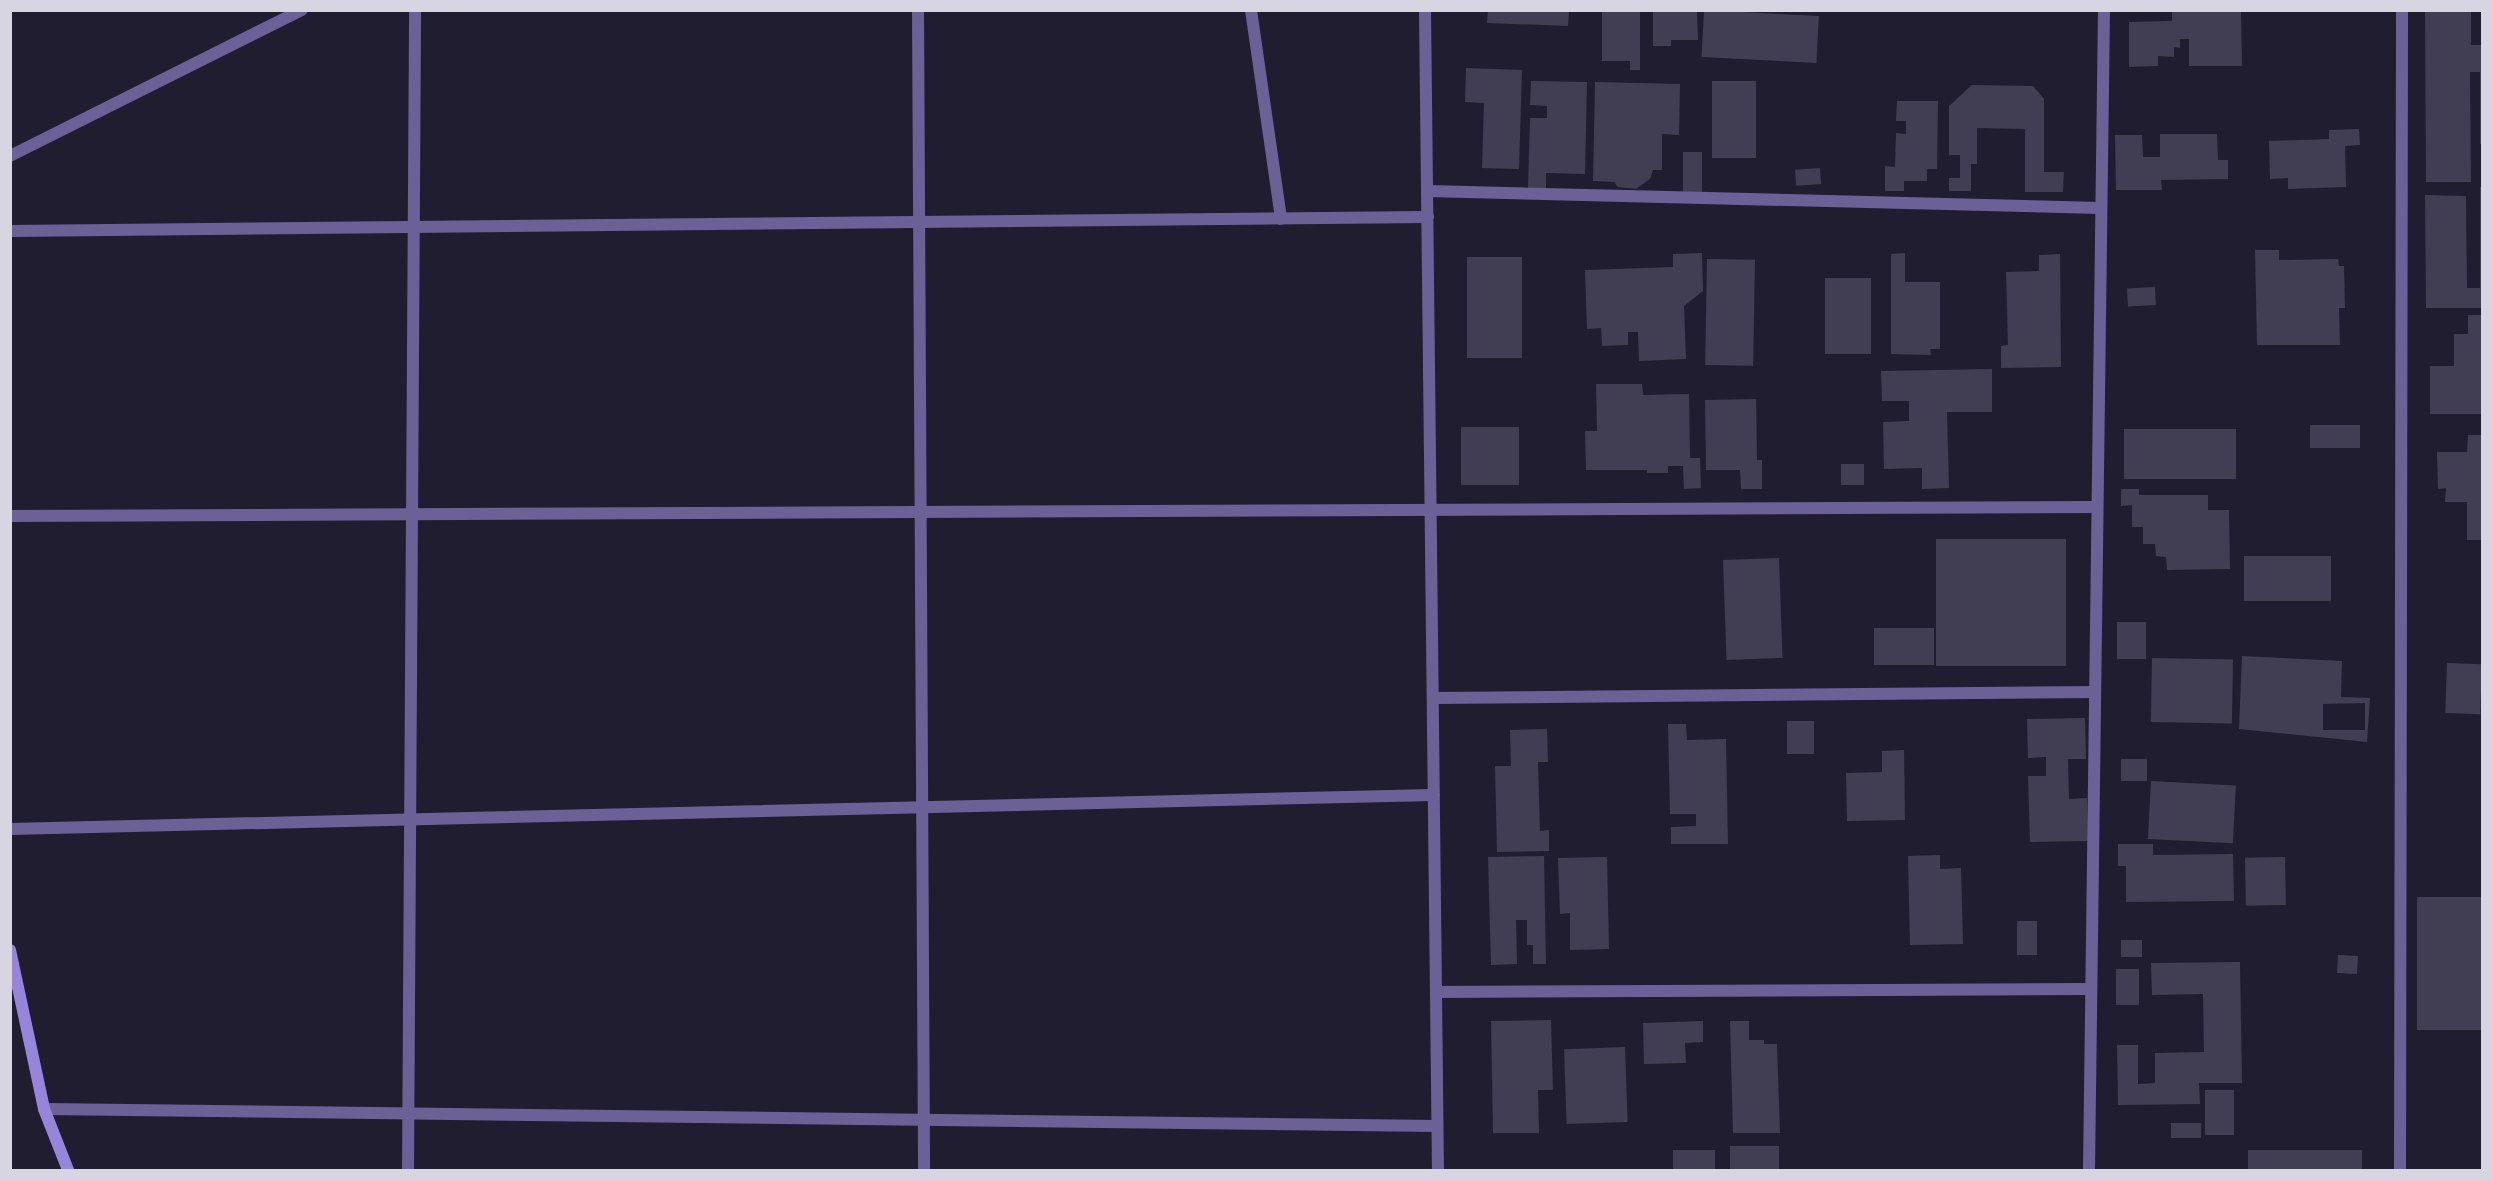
<!DOCTYPE html>
<style>
body{margin:0}
#map{position:relative;width:2493px;height:1181px;overflow:hidden;background:#211d31;font-family:Commissioner,sans-serif}
div>[style]{position:absolute}
.building>*{inset:0;background:#413d53;transform-origin:0 0}
.street>*{height:12px;margin:-6px;padding:0 6px;transform-origin:6px;border-radius:6px;background:#6c6197}
.secondary>*{height:12px;margin:-6px;padding:0 6px;transform-origin:6px;border-radius:6px;background:#9785dc}
span{translate:-50% -50%;white-space:nowrap;text-align:center;line-height:1.15;-webkit-text-stroke:4.5px #181427;paint-order:stroke}
.frame{position:absolute;inset:0;border:12px solid #d7d5e2;pointer-events:none}
</style>
<div id="map">
<div class="building">
<div style="clip-path:polygon(1488px 10px,1569px 10px,1568px 26px,1487px 23px)"></div>
<div style="clip-path:polygon(1602px 10px,1640px 10px,1640px 70px,1630px 70px,1630px 61px,1602px 61px)"></div>
<div style="clip-path:polygon(1653px 10px,1697px 10px,1698px 40px,1671px 40px,1671px 46px,1653px 46px)"></div>
<div style="left:1704px;top:10px;width:115px;height:47px;rotate:3deg"></div>
<div style="clip-path:polygon(2425px 10px,2471px 10px,2471px 45px,2482px 45px,2482px 144px,2480px 144px,2480px 72px,2470px 72px,2471px 182px,2426px 182px)"></div>
<div style="clip-path:polygon(2241px 11px,2242px 66px,2189px 66px,2189px 39px,2180px 39px,2180px 48px,2174px 47px,2174px 57px,2158px 56px,2158px 66px,2129px 67px,2129px 22px,2172px 21px,2172px 12px)"></div>
<div style="clip-path:polygon(1466px 68px,1522px 70px,1519px 169px,1482px 168px,1484px 103px,1465px 102px)"></div>
<div style="clip-path:polygon(1531px 81px,1587px 82px,1585px 174px,1546px 173px,1546px 188px,1528px 188px,1530px 118px,1547px 118px,1547px 106px,1530px 105px)"></div>
<div style="left:1712px;top:81px;width:44px;height:77px"></div>
<div style="clip-path:polygon(1595px 82px,1680px 84px,1679px 135px,1662px 134px,1662px 170px,1653px 170px,1650px 179px,1636px 189px,1618px 187px,1614px 182px,1593px 181px)"></div>
<div style="clip-path:polygon(1972px 85px,2033px 86px,2044px 99px,2044px 172px,2064px 172px,2063px 192px,2025px 192px,2025px 129px,1977px 128px,1977px 164px,1971px 164px,1971px 191px,1949px 191px,1949px 178px,1960px 178px,1960px 155px,1949px 155px,1949px 106px)"></div>
<div style="clip-path:polygon(1897px 101px,1938px 101px,1937px 169px,1927px 169px,1927px 181px,1904px 181px,1904px 191px,1885px 191px,1885px 166px,1895px 167px,1896px 133px,1906px 134px,1906px 121px,1896px 121px)"></div>
<div style="clip-path:polygon(2359px 129px,2360px 145px,2345px 146px,2346px 187px,2288px 189px,2288px 178px,2270px 179px,2269px 141px,2329px 139px,2329px 130px)"></div>
<div style="clip-path:polygon(2160px 134px,2217px 134px,2218px 160px,2228px 160px,2228px 179px,2161px 180px,2162px 190px,2116px 190px,2115px 135px,2142px 135px,2143px 157px,2160px 157px)"></div>
<div style="left:1683px;top:152px;width:19px;height:40px"></div>
<div style="left:1820px;top:168px;width:16px;height:25px;rotate:86deg"></div>
<div style="clip-path:polygon(2480px 187px,2482px 187px,2482px 308px,2426px 308px,2425px 195px,2466px 196px,2467px 288px,2480px 288px)"></div>
<div style="clip-path:polygon(2255px 250px,2279px 250px,2279px 260px,2338px 259px,2339px 266px,2344px 266px,2345px 308px,2339px 308px,2340px 345px,2257px 345px)"></div>
<div style="clip-path:polygon(1702px 253px,1703px 291px,1684px 306px,1686px 359px,1639px 361px,1638px 332px,1628px 332px,1628px 345px,1602px 346px,1601px 328px,1587px 329px,1585px 270px,1673px 267px,1673px 254px)"></div>
<div style="clip-path:polygon(1905px 253px,1905px 282px,1940px 282px,1940px 349px,1930px 349px,1931px 355px,1891px 354px,1891px 254px)"></div>
<div style="clip-path:polygon(2060px 254px,2061px 367px,2001px 368px,2001px 346px,2008px 345px,2006px 272px,2039px 271px,2039px 255px)"></div>
<div style="left:1467px;top:257px;width:55px;height:101px"></div>
<div style="left:1707px;top:259px;width:48px;height:106px;rotate:1deg"></div>
<div style="left:1825px;top:278px;width:46px;height:76px"></div>
<div style="left:2155px;top:287px;width:18px;height:28px;rotate:87deg"></div>
<div style="clip-path:polygon(2468px 315px,2482px 315px,2482px 414px,2430px 414px,2430px 366px,2454px 366px,2454px 334px,2468px 334px)"></div>
<div style="clip-path:polygon(1992px 369px,1992px 412px,1947px 412px,1949px 488px,1922px 489px,1922px 468px,1884px 469px,1883px 422px,1909px 421px,1909px 401px,1882px 401px,1881px 371px)"></div>
<div style="clip-path:polygon(1596px 384px,1642px 384px,1643px 395px,1689px 394px,1690px 458px,1700px 458px,1701px 488px,1684px 489px,1683px 466px,1668px 466px,1668px 473px,1647px 473px,1647px 470px,1586px 470px,1585px 431px,1597px 431px)"></div>
<div style="clip-path:polygon(1756px 399px,1757px 460px,1762px 460px,1762px 489px,1741px 489px,1740px 470px,1706px 470px,1705px 400px)"></div>
<div style="left:2360px;top:425px;width:23px;height:50px;rotate:90deg"></div>
<div style="left:1461px;top:427px;width:58px;height:58px"></div>
<div style="left:2236px;top:429px;width:50px;height:112px;rotate:90deg"></div>
<div style="clip-path:polygon(2468px 435px,2482px 435px,2482px 540px,2467px 540px,2467px 502px,2445px 502px,2446px 488px,2438px 489px,2437px 452px,2467px 452px)"></div>
<div style="left:1864px;top:464px;width:21px;height:23px;rotate:90deg"></div>
<div style="clip-path:polygon(2121px 489px,2139px 489px,2139px 495px,2208px 495px,2208px 510px,2229px 510px,2230px 569px,2167px 570px,2166px 557px,2156px 556px,2155px 544px,2143px 544px,2143px 527px,2132px 527px,2132px 505px,2121px 506px)"></div>
<div style="left:1936px;top:539px;width:130px;height:127px"></div>
<div style="left:2244px;top:556px;width:87px;height:45px"></div>
<div style="left:1779px;top:558px;width:100px;height:56px;rotate:88deg"></div>
<div style="left:2117px;top:622px;width:29px;height:37px"></div>
<div style="left:1874px;top:628px;width:60px;height:37px"></div>
<div style="clip-path:polygon(evenodd,2242px 656px,2342px 661px,2341px 697px,2370px 698px,2367px 742px,2239px 729px,2242px 656px,2365px 703px,2365px 730px,2323px 730px,2323px 704px,2365px 703px)"></div>
<div style="left:2152px;top:658px;width:81px;height:64px;rotate:1deg"></div>
<div style="left:2447px;top:663px;width:35px;height:50px;rotate:2deg"></div>
<div style="clip-path:polygon(2085px 718px,2086px 759px,2068px 759px,2069px 799px,2087px 798px,2088px 841px,2030px 842px,2028px 776px,2046px 776px,2046px 757px,2028px 758px,2027px 719px)"></div>
<div style="left:1787px;top:721px;width:27px;height:33px"></div>
<div style="clip-path:polygon(1668px 724px,1686px 724px,1687px 740px,1726px 739px,1728px 844px,1671px 844px,1671px 827px,1696px 826px,1696px 814px,1670px 814px)"></div>
<div style="clip-path:polygon(1547px 729px,1548px 762px,1538px 762px,1540px 831px,1549px 830px,1549px 851px,1497px 852px,1495px 766px,1511px 766px,1510px 730px)"></div>
<div style="clip-path:polygon(1904px 750px,1905px 820px,1847px 821px,1846px 773px,1882px 772px,1882px 751px)"></div>
<div style="left:2121px;top:759px;width:26px;height:22px"></div>
<div style="left:2151px;top:781px;width:85px;height:58px;rotate:3deg"></div>
<div style="clip-path:polygon(2118px 844px,2153px 844px,2153px 855px,2233px 854px,2234px 901px,2126px 902px,2126px 866px,2118px 866px)"></div>
<div style="clip-path:polygon(1940px 855px,1940px 869px,1961px 868px,1963px 944px,1910px 945px,1908px 856px)"></div>
<div style="clip-path:polygon(1544px 856px,1546px 964px,1533px 964px,1533px 945px,1527px 945px,1527px 920px,1516px 920px,1517px 964px,1491px 965px,1488px 857px)"></div>
<div style="clip-path:polygon(1607px 857px,1609px 949px,1570px 950px,1570px 913px,1560px 914px,1558px 858px)"></div>
<div style="left:2285px;top:857px;width:48px;height:40px;rotate:89deg"></div>
<div style="left:2417px;top:897px;width:65px;height:133px"></div>
<div style="left:2017px;top:921px;width:20px;height:34px"></div>
<div style="left:2121px;top:940px;width:21px;height:17px"></div>
<div style="left:2338px;top:955px;width:20px;height:18px;rotate:3deg"></div>
<div style="clip-path:polygon(2240px 962px,2242px 1083px,2199px 1083px,2200px 1104px,2118px 1105px,2117px 1045px,2138px 1045px,2138px 1084px,2155px 1083px,2155px 1053px,2204px 1052px,2203px 994px,2152px 995px,2151px 963px)"></div>
<div style="left:2116px;top:969px;width:23px;height:36px"></div>
<div style="clip-path:polygon(1551px 1020px,1553px 1090px,1538px 1090px,1539px 1133px,1493px 1133px,1491px 1021px)"></div>
<div style="clip-path:polygon(1703px 1021px,1703px 1042px,1685px 1043px,1686px 1063px,1644px 1064px,1643px 1023px)"></div>
<div style="clip-path:polygon(1730px 1021px,1749px 1021px,1749px 1040px,1764px 1040px,1764px 1044px,1777px 1044px,1780px 1133px,1733px 1133px)"></div>
<div style="left:1625px;top:1047px;width:75px;height:61px;rotate:88deg"></div>
<div style="left:2205px;top:1090px;width:29px;height:45px"></div>
<div style="left:2171px;top:1123px;width:30px;height:15px"></div>
<div style="left:1779px;top:1146px;width:24px;height:49px;rotate:90deg"></div>
<div style="left:1715px;top:1150px;width:20px;height:42px;rotate:90deg"></div>
<div style="left:2362px;top:1150px;width:20px;height:114px;rotate:90deg"></div>
</div>
<div class="street">
<div style="left:918px;top:10px;width:1160px;rotate:89.7deg"></div>
<div style="left:1251px;top:10px;width:211px;rotate:81.8deg"></div>
<div style="left:1425px;top:10px;width:1160px;rotate:89.36deg"></div>
<div style="left:10px;top:156px;width:326px;rotate:-26.6deg"></div>
<div style="left:1427px;top:191px;width:674px;rotate:1.44deg"></div>
<div style="left:10px;top:231px;width:1418px;rotate:-0.57deg"></div>
<div style="left:10px;top:516px;width:2087px;rotate:-0.25deg"></div>
<div style="left:1433px;top:698px;width:662px;rotate:-0.52deg"></div>
<div style="left:10px;top:829px;width:1424px;rotate:-1.37deg"></div>
<div style="left:1436px;top:992px;width:655px;rotate:-0.26deg"></div>
<div style="left:44px;top:1109px;width:1393px;rotate:0.7deg"></div>
<div style="left:408px;top:1170px;width:1160px;rotate:-89.65deg"></div>
<div style="left:2089px;top:1170px;width:1160px;rotate:-89.26deg"></div>
<div style="left:2400px;top:1170px;width:1160px;rotate:-89.9deg"></div>
</div>
<div class="secondary">
<div style="left:10px;top:950px;width:163px;rotate:77.9deg"></div>
<div style="left:44px;top:1109px;width:66px;rotate:68.5deg"></div>
</div>
<div class="frame"></div>
</div>
